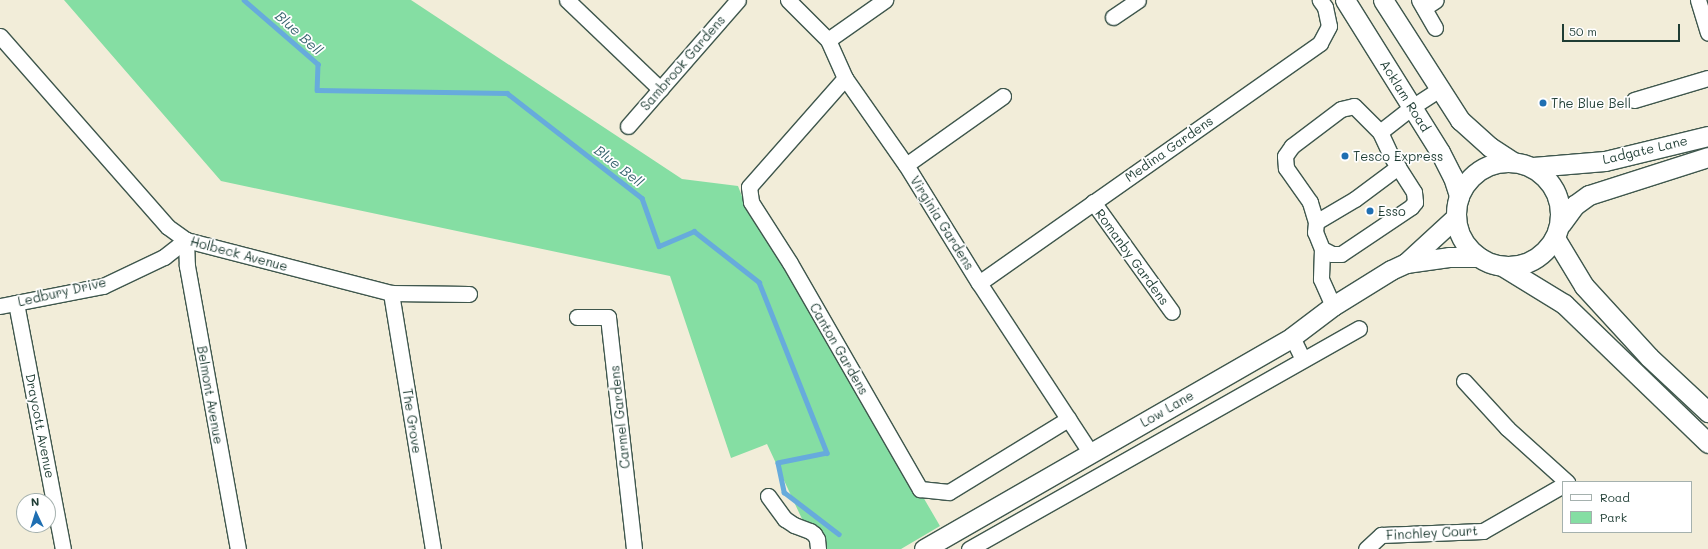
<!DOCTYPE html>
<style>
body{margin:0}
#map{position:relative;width:1708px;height:549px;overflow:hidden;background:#f2edd9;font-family:Mali,sans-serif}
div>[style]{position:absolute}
.green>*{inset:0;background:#85dea3}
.stream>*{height:4.5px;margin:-2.25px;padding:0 2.25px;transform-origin:2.25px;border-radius:2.25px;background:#67abdc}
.roads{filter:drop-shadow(1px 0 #3f574d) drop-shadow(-1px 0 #3f574d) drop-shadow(0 1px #3f574d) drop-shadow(0 -1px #3f574d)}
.minor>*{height:15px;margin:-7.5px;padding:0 7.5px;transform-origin:7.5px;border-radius:7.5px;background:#fff}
.major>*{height:19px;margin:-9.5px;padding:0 9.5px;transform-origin:9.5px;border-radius:9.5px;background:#fff}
.major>.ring{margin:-9.5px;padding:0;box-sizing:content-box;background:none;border:19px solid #fff;border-radius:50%}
.dots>*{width:11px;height:11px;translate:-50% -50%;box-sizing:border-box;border:2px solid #fff;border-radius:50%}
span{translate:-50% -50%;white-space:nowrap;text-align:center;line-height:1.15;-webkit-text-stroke:3.5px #fff;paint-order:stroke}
.street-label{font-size:13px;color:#1f3d34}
.poi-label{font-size:13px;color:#1f3d34}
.left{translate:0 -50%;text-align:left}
.water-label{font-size:14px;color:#38646f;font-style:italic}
.legend{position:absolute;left:1562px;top:481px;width:130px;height:52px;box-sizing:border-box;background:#fff;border:1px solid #a5b1ae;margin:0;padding:5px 7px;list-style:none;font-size:12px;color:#1f3d34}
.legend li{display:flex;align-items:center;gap:8px;height:20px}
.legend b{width:20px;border:1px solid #a5b1ae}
.north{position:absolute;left:16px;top:493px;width:40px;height:40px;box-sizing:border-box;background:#fff;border:1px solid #a5b1ae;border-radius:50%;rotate:356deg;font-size:11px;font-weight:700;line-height:16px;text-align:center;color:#1f3d34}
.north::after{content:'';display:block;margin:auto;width:14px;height:18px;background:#1f6fb2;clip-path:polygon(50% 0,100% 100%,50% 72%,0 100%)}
.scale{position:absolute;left:1562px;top:24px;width:118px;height:18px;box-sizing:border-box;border:2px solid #1f3d34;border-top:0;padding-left:5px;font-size:12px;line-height:14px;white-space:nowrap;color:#1f3d34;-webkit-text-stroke:3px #fff;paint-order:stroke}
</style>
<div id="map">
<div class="green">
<div style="clip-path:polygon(64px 0,411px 0,682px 179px,738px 186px,748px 212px,787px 264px,940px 526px,901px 549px,816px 549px,767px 444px,731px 458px,670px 276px,221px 181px)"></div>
</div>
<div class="stream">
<div style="left:244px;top:0;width:98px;rotate:40.9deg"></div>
<div style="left:318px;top:64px;width:26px;rotate:92deg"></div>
<div style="left:317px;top:90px;width:190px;rotate:0.9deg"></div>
<div style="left:507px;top:93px;width:171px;rotate:37.9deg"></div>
<div style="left:642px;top:198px;width:51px;rotate:70.5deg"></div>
<div style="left:659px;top:246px;width:38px;rotate:-23deg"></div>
<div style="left:694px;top:231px;width:83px;rotate:38.1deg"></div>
<div style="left:759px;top:282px;width:184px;rotate:68.3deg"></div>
<div style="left:827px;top:453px;width:50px;rotate:168.5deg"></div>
<div style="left:778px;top:463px;width:30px;rotate:78deg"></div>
<div style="left:784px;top:492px;width:69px;rotate:37.4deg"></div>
</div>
<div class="roads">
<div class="minor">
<div style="left:567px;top:0;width:129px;rotate:43.7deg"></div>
<div style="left:788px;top:0;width:57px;rotate:45deg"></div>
<div style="left:828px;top:40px;width:42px;rotate:65.9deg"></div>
<div style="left:845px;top:78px;width:106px;rotate:55deg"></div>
<div style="left:906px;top:165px;width:139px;rotate:58.3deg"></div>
<div style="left:979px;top:283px;width:202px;rotate:56.7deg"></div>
<div style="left:1419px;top:0;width:32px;rotate:60deg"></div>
<div style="left:1698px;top:0;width:34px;rotate:73deg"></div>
<div style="left:1424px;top:8px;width:14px;rotate:-34deg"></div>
<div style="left:1113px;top:17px;width:30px;rotate:-34deg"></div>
<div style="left:0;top:36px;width:254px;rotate:48.7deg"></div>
<div style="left:168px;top:227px;width:22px;rotate:36deg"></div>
<div style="left:186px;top:240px;width:212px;rotate:14.5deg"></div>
<div style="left:391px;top:293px;width:78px;rotate:0.7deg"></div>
<div style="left:828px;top:40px;width:70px;rotate:-35.1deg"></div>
<div style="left:845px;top:78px;width:145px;rotate:131.4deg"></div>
<div style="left:749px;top:187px;width:15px;rotate:82deg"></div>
<div style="left:751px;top:202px;width:72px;rotate:57.4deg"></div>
<div style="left:790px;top:263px;width:261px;rotate:60.1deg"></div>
<div style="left:920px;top:489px;width:29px;rotate:6deg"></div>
<div style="left:949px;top:492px;width:140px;rotate:-31.5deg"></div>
<div style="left:1634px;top:100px;width:77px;rotate:-16.6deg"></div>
<div style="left:628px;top:126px;width:167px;rotate:-48.9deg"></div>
<div style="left:1380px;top:132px;width:26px;rotate:65deg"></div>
<div style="left:1391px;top:156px;width:43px;rotate:57.4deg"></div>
<div style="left:1414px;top:192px;width:10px;rotate:84deg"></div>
<div style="left:1415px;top:202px;width:6px;rotate:129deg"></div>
<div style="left:1411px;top:207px;width:84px;rotate:146.1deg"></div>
<div style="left:1341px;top:254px;width:9px;rotate:180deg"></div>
<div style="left:1332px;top:254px;width:11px;rotate:-153deg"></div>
<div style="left:1322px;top:249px;width:18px;rotate:-112deg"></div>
<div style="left:1315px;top:232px;width:10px;rotate:-84deg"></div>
<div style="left:1316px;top:222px;width:21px;rotate:-107deg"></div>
<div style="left:1310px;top:202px;width:42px;rotate:-125.2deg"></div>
<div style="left:1286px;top:168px;width:12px;rotate:-95deg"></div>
<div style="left:1285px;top:156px;width:12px;rotate:-55deg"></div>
<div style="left:1292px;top:146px;width:61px;rotate:-37.1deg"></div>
<div style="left:1341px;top:109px;width:13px;rotate:-13deg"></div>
<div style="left:1354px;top:106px;width:37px;rotate:45deg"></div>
<div style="left:1380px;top:132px;width:41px;rotate:-38deg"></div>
<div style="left:1412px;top:107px;width:33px;rotate:-33deg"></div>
<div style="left:906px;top:165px;width:119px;rotate:-35.4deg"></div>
<div style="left:1093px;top:202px;width:135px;rotate:54.3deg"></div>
<div style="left:1316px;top:222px;width:45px;rotate:-30.5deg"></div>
<div style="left:1355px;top:199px;width:54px;rotate:-36.7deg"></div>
<div style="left:186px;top:240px;width:26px;rotate:88deg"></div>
<div style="left:187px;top:266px;width:288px;rotate:79.8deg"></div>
<div style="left:1322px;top:249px;width:30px;rotate:92deg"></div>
<div style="left:1321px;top:279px;width:30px;rotate:66deg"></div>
<div style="left:979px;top:283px;width:417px;rotate:-35.1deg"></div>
<div style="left:1320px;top:43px;width:19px;rotate:-62deg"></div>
<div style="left:1329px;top:26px;width:19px;rotate:-102deg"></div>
<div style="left:1325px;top:7px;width:9px;rotate:-126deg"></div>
<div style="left:391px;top:293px;width:259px;rotate:80.7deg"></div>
<div style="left:16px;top:303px;width:250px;rotate:79.2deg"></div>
<div style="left:0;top:306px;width:105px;rotate:-11deg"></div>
<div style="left:103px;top:286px;width:68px;rotate:-25.4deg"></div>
<div style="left:164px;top:257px;width:28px;rotate:-38deg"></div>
<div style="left:577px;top:317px;width:31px"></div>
<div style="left:608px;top:317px;width:233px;rotate:83.6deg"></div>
<div style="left:1292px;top:337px;width:25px;rotate:64deg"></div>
<div style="left:1464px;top:381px;width:64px;rotate:47.5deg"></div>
<div style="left:1507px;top:428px;width:81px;rotate:42deg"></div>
<div style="left:768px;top:496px;width:29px;rotate:54deg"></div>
<div style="left:785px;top:519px;width:11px;rotate:34deg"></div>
<div style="left:794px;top:525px;width:17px;rotate:21deg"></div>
<div style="left:810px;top:531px;width:5px;rotate:37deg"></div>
<div style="left:814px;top:534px;width:6px;rotate:59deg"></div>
<div style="left:817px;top:539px;width:10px;rotate:84deg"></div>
<div style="left:969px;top:549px;width:448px;rotate:-29.5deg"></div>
<div style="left:1366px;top:549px;width:21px;rotate:-43deg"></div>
<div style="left:1381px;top:535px;width:102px;rotate:-2.2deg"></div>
<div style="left:1483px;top:531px;width:92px;rotate:-29.9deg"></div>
</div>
<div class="major">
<div style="left:1345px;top:0;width:179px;rotate:58deg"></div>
<div style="left:1440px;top:152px;width:28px;rotate:63deg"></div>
<div style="left:1453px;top:177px;width:20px;rotate:72deg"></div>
<div style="left:1383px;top:0;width:143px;rotate:57.3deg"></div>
<div style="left:1460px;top:120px;width:40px;rotate:42deg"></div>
<div style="left:1490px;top:147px;width:27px;rotate:33deg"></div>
<div class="ring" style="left:1456px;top:162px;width:85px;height:85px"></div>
<div style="left:1533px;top:167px;width:72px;rotate:-4.8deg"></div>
<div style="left:1605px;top:161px;width:106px;rotate:-13.6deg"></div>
<div style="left:1561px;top:224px;width:24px;rotate:-54deg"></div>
<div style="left:1575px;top:205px;width:17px;rotate:-36deg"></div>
<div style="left:1589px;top:195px;width:125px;rotate:-17.7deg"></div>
<div style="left:1555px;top:238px;width:56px;rotate:58.9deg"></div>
<div style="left:1584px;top:286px;width:96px;rotate:47.5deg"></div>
<div style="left:1649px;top:357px;width:81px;rotate:43deg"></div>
<div style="left:1406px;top:263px;width:68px;rotate:-42.6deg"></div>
<div style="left:1502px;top:266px;width:73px;rotate:31.5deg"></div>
<div style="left:1564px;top:304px;width:200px;rotate:44deg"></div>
<div style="left:924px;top:549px;width:425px;rotate:-29.9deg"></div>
<div style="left:1292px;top:337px;width:51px;rotate:-37.1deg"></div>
<div style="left:1333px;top:306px;width:68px;rotate:-31.8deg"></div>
<div style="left:1391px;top:270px;width:17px;rotate:-25deg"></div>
<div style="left:1406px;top:263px;width:43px;rotate:-7.9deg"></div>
<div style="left:1449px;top:257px;width:30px"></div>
</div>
</div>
<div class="dots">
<div style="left:1543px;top:103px;background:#1f6fb2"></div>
<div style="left:1345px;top:156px;background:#1f6fb2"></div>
<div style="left:1370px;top:211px;background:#1f6fb2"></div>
</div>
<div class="street-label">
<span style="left:683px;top:63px;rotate:-49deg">Sambrook Gardens</span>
<span style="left:1405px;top:96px;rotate:58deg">Acklam Road</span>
<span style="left:1169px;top:149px;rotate:-35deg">Medina Gardens</span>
<span style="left:1645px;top:150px;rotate:-13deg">Ladgate Lane</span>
<span style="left:942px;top:223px;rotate:58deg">Virginia Gardens</span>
<span style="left:239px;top:254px;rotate:15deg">Holbeck Avenue</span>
<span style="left:1132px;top:257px;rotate:54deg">Romanby Gardens</span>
<span style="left:62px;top:292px;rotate:-13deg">Ledbury Drive</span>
<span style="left:839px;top:349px;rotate:60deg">Canton Gardens</span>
<span style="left:210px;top:395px;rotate:80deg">Belmont Avenue</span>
<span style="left:1167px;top:409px;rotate:-30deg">Low Lane</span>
<span style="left:620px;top:417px;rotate:-96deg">Carmel Gardens</span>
<span style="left:412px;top:421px;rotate:81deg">The Grove</span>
<span style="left:40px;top:426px;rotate:79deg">Draycott Avenue</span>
<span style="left:1432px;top:533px;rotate:-3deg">Finchley Court</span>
</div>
<div class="poi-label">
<span class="left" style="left:1551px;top:103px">The Blue Bell</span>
<span class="left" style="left:1353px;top:156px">Tesco Express</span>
<span class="left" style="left:1378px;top:211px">Esso</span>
</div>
<div class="water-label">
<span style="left:299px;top:33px;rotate:42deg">Blue Bell</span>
<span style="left:619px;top:166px;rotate:38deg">Blue Bell</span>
</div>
<ul class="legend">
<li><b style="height:5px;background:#fff"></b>Road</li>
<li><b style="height:11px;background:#85dea3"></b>Park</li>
</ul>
<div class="north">N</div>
<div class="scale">50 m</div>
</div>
